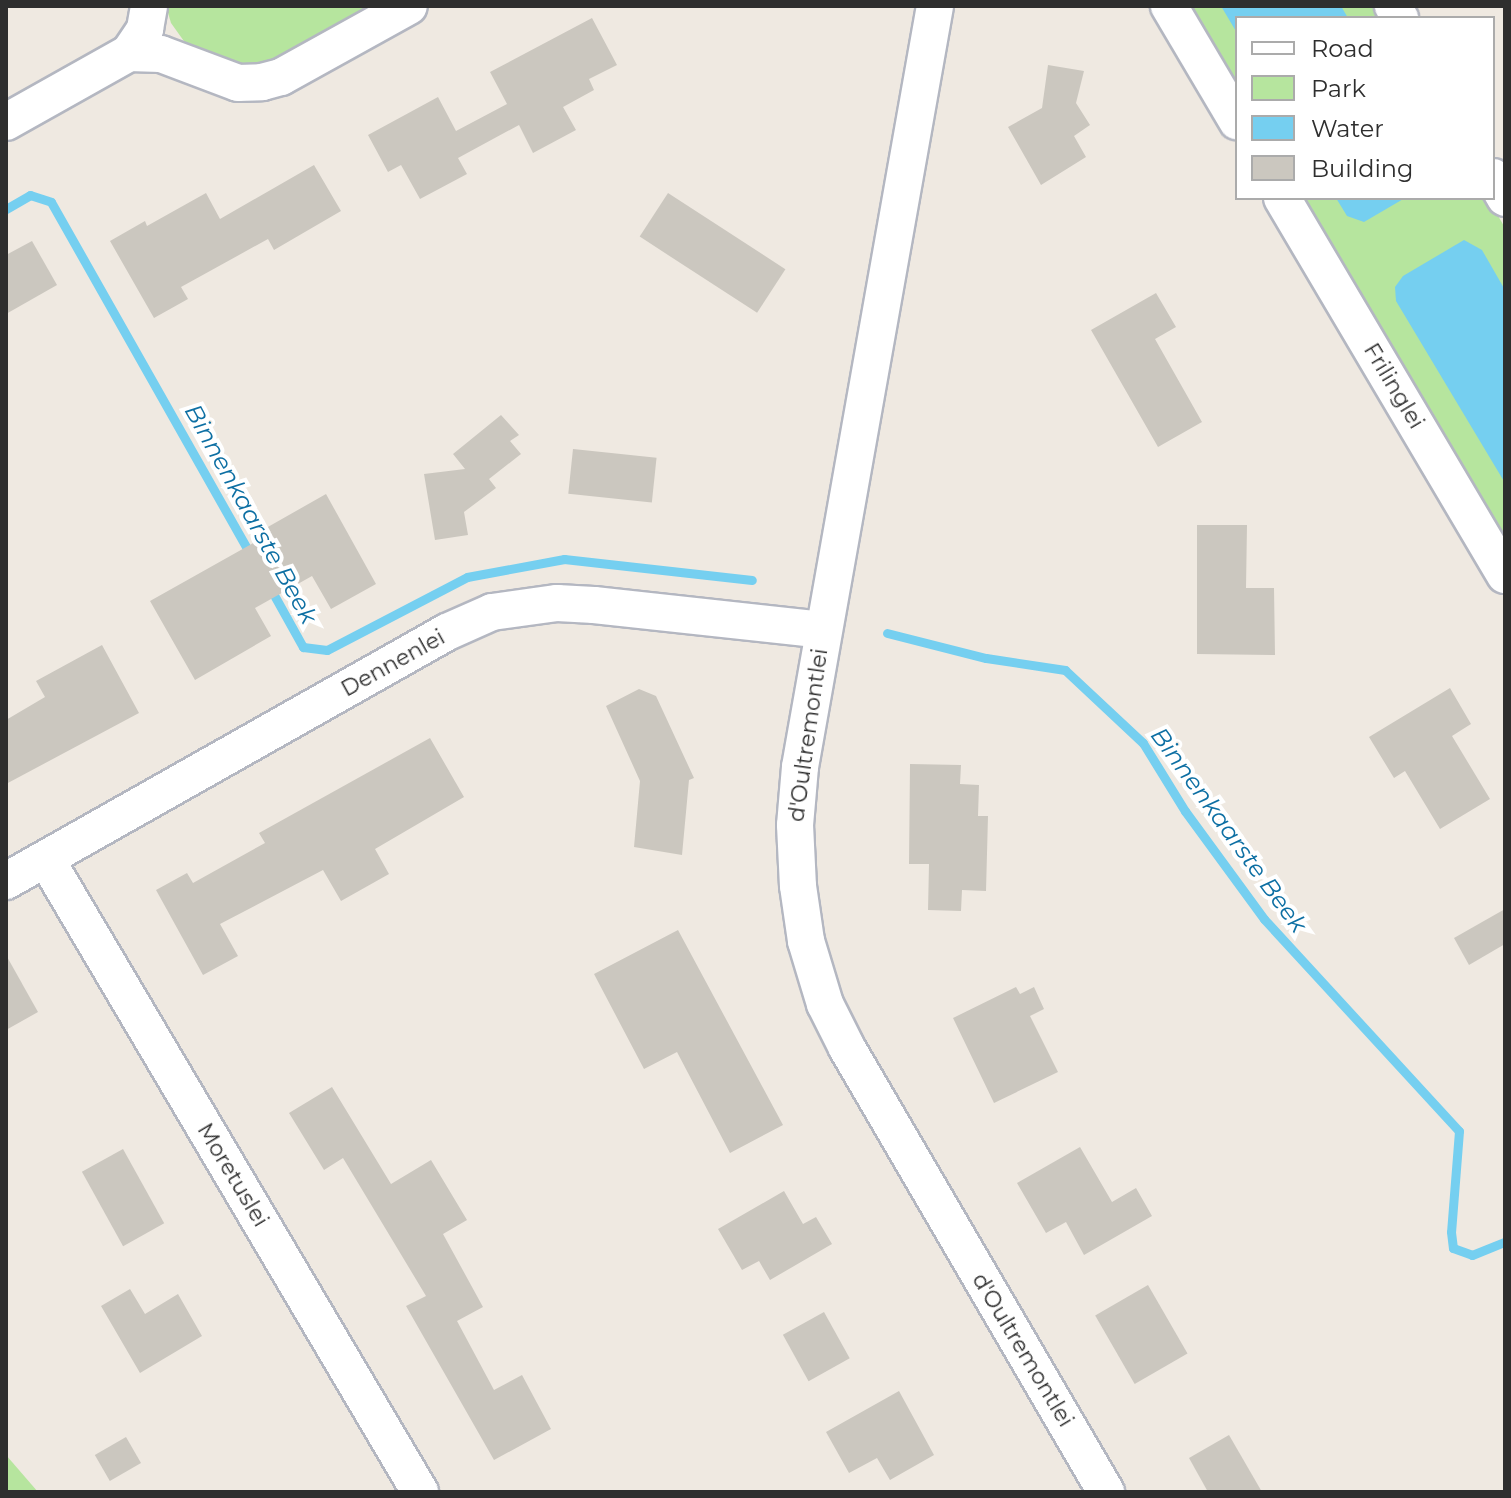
<!DOCTYPE html>
<style>
body{margin:0}
#map{position:relative;width:1511px;height:1498px;overflow:hidden;background:#efe9e1;font-family:Montserrat,sans-serif}
div>[style]{position:absolute}
.green>*{inset:0;background:#b6e59e}
.water>*{inset:0;background:#75cff0}
.stream>*{height:9px;margin:-4.5px;padding:0 4.5px;transform-origin:4.5px;border-radius:4.5px;background:#75cff0}
.building>*{inset:0;background:#cbc7bf;transform-origin:0 0}
.roads{filter:drop-shadow(2px 0 #b4b7c1) drop-shadow(-2px 0 #b4b7c1) drop-shadow(0 2px #b4b7c1) drop-shadow(0 -2px #b4b7c1)}
.minor>*{height:36px;margin:-18px;padding:0 18px;transform-origin:18px;border-radius:18px;background:#fff}
span{translate:-50% -50%;white-space:nowrap;text-align:center;line-height:1.15;-webkit-text-stroke:8px #fff;paint-order:stroke}
.street-label{font-size:22px;color:#2e2e2e}
.water-label{font-size:24px;color:#0d6fa3;font-style:italic}
.frame{position:absolute;inset:0;border:8px solid #2e2e2e;pointer-events:none}
.legend{position:absolute;left:1235px;top:16px;width:260px;height:184px;box-sizing:border-box;background:#fff;border:2px solid #ababab;margin:0;padding:10px 14px;list-style:none;font-size:24px;color:#2e2e2e}
.legend li{display:flex;align-items:center;gap:16px;height:40px}
.legend b{width:40px;border:2px solid #ababab}
</style>
<div id="map">
<div class="green">
<div style="clip-path:polygon(166px 6px,388px 6px,253px 71px,186px 44px,171px 23px)"></div>
<div style="clip-path:polygon(1188px 6px,1375px 6px,1382px 18px,1237px 18px,1237px 89px)"></div>
<div style="clip-path:polygon(1301px 198px,1488px 198px,1505px 228px,1505px 546px)"></div>
<div style="clip-path:polygon(6px 1455px,38px 1492px,6px 1492px)"></div>
</div>
<div class="water">
<div style="clip-path:polygon(1221px 6px,1341px 6px,1348px 18px,1237px 18px,1237px 33px)"></div>
<div style="clip-path:polygon(1336px 198px,1405px 198px,1364px 222px,1347px 216px)"></div>
<div style="clip-path:polygon(1464px 240px,1482px 250px,1505px 290px,1505px 483px,1396px 301px,1395px 287px,1403px 276px)"></div>
</div>
<div class="stream">
<div style="left:6px;top:209px;width:28px;rotate:-30deg"></div>
<div style="left:30px;top:195px;width:22px;rotate:18deg"></div>
<div style="left:51px;top:202px;width:407px;rotate:60.5deg"></div>
<div style="left:269px;top:586px;width:70px;rotate:60.9deg"></div>
<div style="left:303px;top:647px;width:24px;rotate:7deg"></div>
<div style="left:327px;top:650px;width:158px;rotate:-27.5deg"></div>
<div style="left:467px;top:577px;width:99px;rotate:-10.5deg"></div>
<div style="left:564px;top:559px;width:189px;rotate:6.4deg"></div>
<div style="left:887px;top:633px;width:102px;rotate:14.2deg"></div>
<div style="left:986px;top:658px;width:80px;rotate:8.6deg"></div>
<div style="left:1065px;top:670px;width:107px;rotate:43.1deg"></div>
<div style="left:1143px;top:743px;width:80px;rotate:58.3deg"></div>
<div style="left:1185px;top:811px;width:134px;rotate:53.8deg"></div>
<div style="left:1264px;top:919px;width:288px;rotate:47.4deg"></div>
<div style="left:1459px;top:1131px;width:101px;rotate:94.5deg"></div>
<div style="left:1451px;top:1232px;width:16px;rotate:83deg"></div>
<div style="left:1453px;top:1248px;width:20px;rotate:20deg"></div>
<div style="left:1472px;top:1255px;width:35px;rotate:-22deg"></div>
</div>
<div class="building">
<div style="clip-path:polygon(592px 18px,617px 65px,589px 79px,594px 90px,563px 107px,576px 130px,533px 153px,519px 125px,458px 158px,467px 174px,420px 199px,401px 165px,388px 172px,368px 135px,438px 97px,456px 131px,507px 104px,490px 72px)"></div>
<div style="clip-path:polygon(1048px 65px,1084px 71px,1076px 103px,1090px 125px,1074px 136px,1086px 157px,1041px 185px,1008px 127px,1042px 108px)"></div>
<div style="clip-path:polygon(314px 165px,341px 211px,274px 250px,268px 239px,181px 287px,188px 299px,154px 318px,110px 241px,145px 221px,147px 226px,206px 193px,220px 219px)"></div>
<div style="left:668px;top:193px;width:140px;height:52px;rotate:33deg"></div>
<div style="clip-path:polygon(32px 241px,57px 285px,6px 314px,6px 255px)"></div>
<div style="clip-path:polygon(1156px 293px,1176px 327px,1155px 339px,1202px 422px,1158px 447px,1091px 330px)"></div>
<div style="clip-path:polygon(501px 415px,519px 435px,510px 441px,521px 454px,489px 479px,496px 488px,464px 512px,468px 535px,435px 540px,424px 474px,465px 469px,453px 454px)"></div>
<div style="left:573px;top:449px;width:84px;height:45px;rotate:6deg"></div>
<div style="clip-path:polygon(326px 494px,376px 584px,331px 609px,312px 576px,255px 608px,271px 636px,195px 680px,150px 601px,262px 538px,259px 532px)"></div>
<div style="clip-path:polygon(1197px 525px,1247px 525px,1246px 588px,1274px 588px,1275px 655px,1197px 654px)"></div>
<div style="clip-path:polygon(102px 645px,139px 713px,6px 784px,6px 720px,45px 697px,36px 681px)"></div>
<div style="clip-path:polygon(1450px 688px,1471px 724px,1452px 736px,1490px 799px,1440px 829px,1405px 771px,1394px 778px,1369px 737px)"></div>
<div style="clip-path:polygon(639px 689px,656px 696px,694px 778px,689px 780px,682px 855px,634px 847px,640px 781px,606px 706px)"></div>
<div style="clip-path:polygon(430px 738px,464px 797px,375px 849px,389px 874px,341px 901px,323px 870px,220px 924px,238px 956px,203px 975px,156px 890px,187px 873px,193px 883px,265px 843px,259px 833px)"></div>
<div style="clip-path:polygon(910px 764px,961px 765px,960px 784px,979px 785px,978px 816px,988px 816px,986px 891px,962px 890px,961px 911px,928px 910px,929px 864px,909px 864px)"></div>
<div style="clip-path:polygon(1505px 909px,1505px 944px,1469px 965px,1454px 938px)"></div>
<div style="clip-path:polygon(678px 930px,783px 1125px,730px 1153px,677px 1052px,644px 1069px,594px 974px)"></div>
<div style="clip-path:polygon(6px 955px,38px 1012px,6px 1030px)"></div>
<div style="clip-path:polygon(1016px 987px,1020px 994px,1034px 987px,1044px 1009px,1030px 1016px,1058px 1072px,994px 1103px,953px 1018px)"></div>
<div style="clip-path:polygon(332px 1087px,391px 1184px,431px 1160px,467px 1220px,443px 1234px,483px 1307px,457px 1321px,494px 1390px,522px 1375px,551px 1429px,494px 1460px,406px 1306px,426px 1296px,343px 1158px,324px 1170px,289px 1113px)"></div>
<div style="clip-path:polygon(1080px 1147px,1112px 1202px,1136px 1188px,1152px 1216px,1084px 1255px,1066px 1222px,1046px 1233px,1017px 1183px)"></div>
<div style="left:123px;top:1149px;width:85px;height:47px;rotate:61deg"></div>
<div style="clip-path:polygon(784px 1191px,803px 1224px,816px 1217px,832px 1244px,770px 1280px,759px 1261px,742px 1270px,718px 1229px)"></div>
<div style="left:1148px;top:1285px;width:79px;height:61px;rotate:60deg"></div>
<div style="clip-path:polygon(130px 1289px,145px 1314px,178px 1294px,202px 1336px,140px 1373px,101px 1306px)"></div>
<div style="left:824px;top:1312px;width:53px;height:47px;rotate:61deg"></div>
<div style="clip-path:polygon(899px 1391px,934px 1455px,890px 1480px,877px 1458px,849px 1473px,826px 1432px)"></div>
<div style="clip-path:polygon(1229px 1435px,1262px 1492px,1208px 1492px,1189px 1458px)"></div>
<div style="left:126px;top:1437px;width:30px;height:36px;rotate:60deg"></div>
</div>
<div class="roads">
<div class="minor">
<div style="left:935px;top:6px;width:773px;rotate:100.06deg"></div>
<div style="left:800px;top:767px;width:58px;rotate:94.9deg"></div>
<div style="left:795px;top:825px;width:61px;rotate:87.2deg"></div>
<div style="left:798px;top:886px;width:56px;rotate:81.7deg"></div>
<div style="left:806px;top:941px;width:66px;rotate:73.2deg"></div>
<div style="left:825px;top:1004px;width:49px;rotate:63.4deg"></div>
<div style="left:847px;top:1048px;width:514px;rotate:59.74deg"></div>
<div style="left:1169px;top:6px;width:134px;rotate:59.4deg"></div>
<div style="left:1393px;top:6px;width:14px;rotate:60deg"></div>
<div style="left:129px;top:53px;width:32px;rotate:2deg"></div>
<div style="left:161px;top:54px;width:82px;rotate:20.6deg"></div>
<div style="left:238px;top:83px;width:24px;rotate:-2deg"></div>
<div style="left:262px;top:82px;width:20px;rotate:-15deg"></div>
<div style="left:281px;top:77px;width:146px;rotate:-29deg"></div>
<div style="left:6px;top:122px;width:141px;rotate:-29.3deg"></div>
<div style="left:129px;top:53px;width:29px;rotate:-56deg"></div>
<div style="left:145px;top:29px;width:23px;rotate:-80deg"></div>
<div style="left:1493px;top:177px;width:24px;rotate:60deg"></div>
<div style="left:1282px;top:198px;width:438px;rotate:59.4deg"></div>
<div style="left:46px;top:859px;width:735px;rotate:59.42deg"></div>
<div style="left:6px;top:881px;width:506px;rotate:-29.45deg"></div>
<div style="left:447px;top:632px;width:49px;rotate:-24deg"></div>
<div style="left:492px;top:612px;width:66px;rotate:-7.9deg"></div>
<div style="left:557px;top:603px;width:37px;rotate:3deg"></div>
<div style="left:594px;top:605px;width:230px;rotate:6.2deg"></div>
</div>
</div>
<div class="street-label">
<span style="left:1394px;top:386px;rotate:59deg">Frilinglei</span>
<span style="left:393px;top:663px;rotate:-29deg">Dennenlei</span>
<span style="left:808px;top:735px;rotate:-82deg">d'Oultremontlei</span>
<span style="left:233px;top:1175px;rotate:59deg">Moretuslei</span>
<span style="left:1023px;top:1350px;rotate:59deg">d'Oultremontlei</span>
</div>
<div class="water-label">
<span style="left:251px;top:514px;rotate:61deg">Binnenkaarste Beek</span>
<span style="left:1229px;top:830px;rotate:54deg">Binnenkaarste Beek</span>
</div>
<div class="frame"></div>
<ul class="legend">
<li><b style="height:10px;background:#fff"></b>Road</li>
<li><b style="height:22px;background:#b6e59e"></b>Park</li>
<li><b style="height:22px;background:#75cff0"></b>Water</li>
<li><b style="height:22px;background:#cbc7bf"></b>Building</li>
</ul>
</div>
